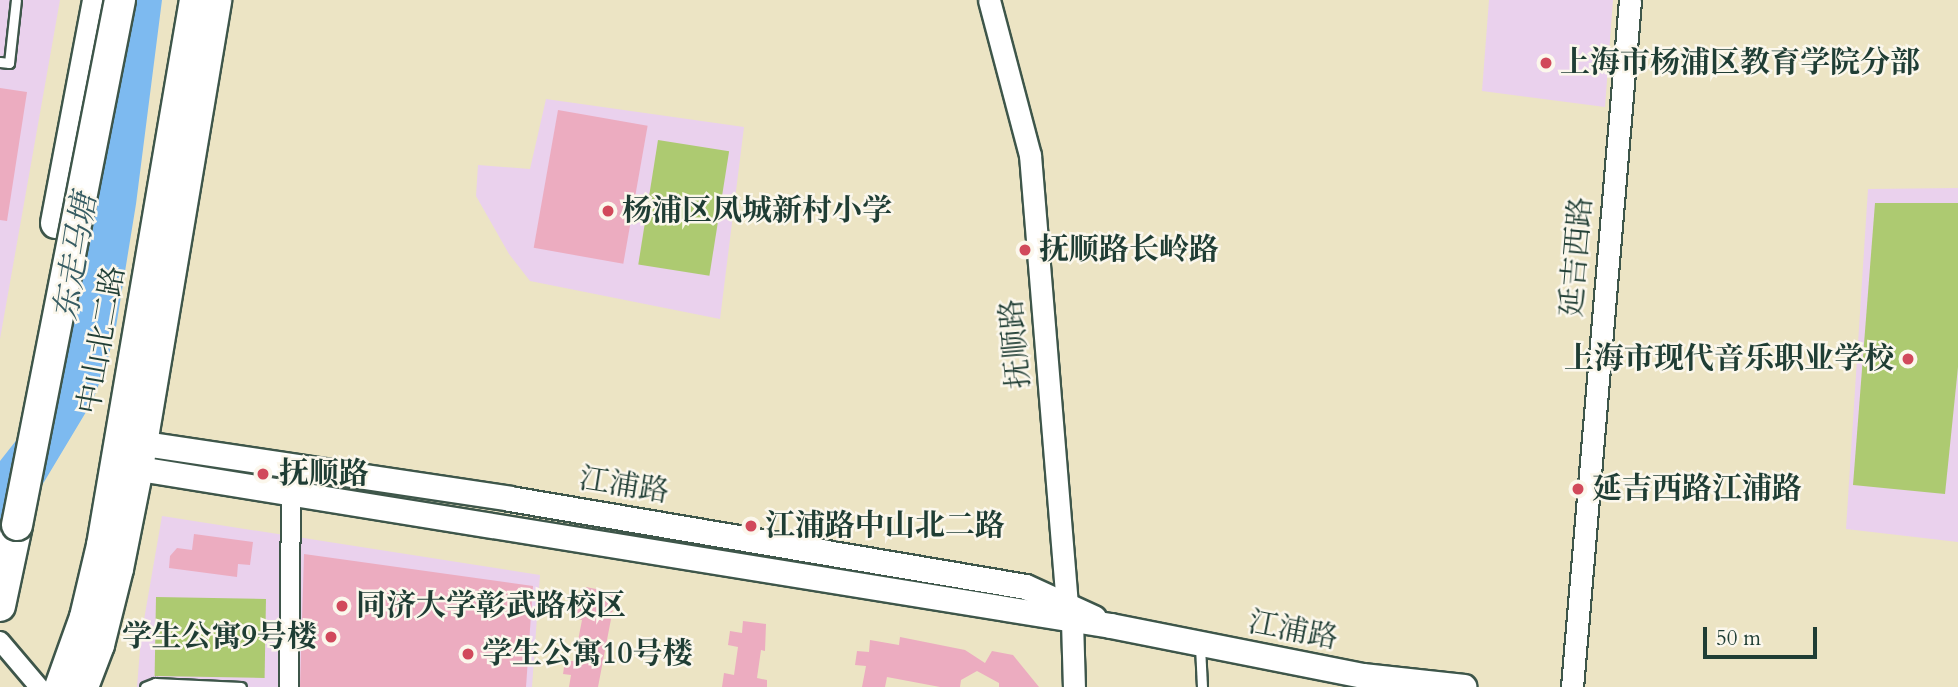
<!DOCTYPE html>
<meta charset="utf-8">
<style>
body{margin:0}
#map{position:relative;width:1958px;height:687px;overflow:hidden;background:#ece4c4;font-family:Cardo,"Noto Serif SC",serif}
div>[style]{position:absolute}
.built>*{inset:0;background:#ead1ed}
.green>*{inset:0;background:#adca71;transform-origin:0 0}
.water>*{inset:0;background:#7dbaf0}
.building>*{inset:0;background:#ecacc0;transform-origin:0 0}
.roads{filter:drop-shadow(2px 0 #3e564a) drop-shadow(-2px 0 #3e564a) drop-shadow(0 2px #3e564a) drop-shadow(0 -2px #3e564a)}
.service>*{height:9px;margin:-4.5px;padding:0 4.5px;transform-origin:4.5px;border-radius:4.5px;background:#fff}
.minor>*{height:18px;margin:-9px;padding:0 9px;transform-origin:9px;border-radius:9px;background:#fff}
.tertiary>*{height:21px;margin:-10.5px;padding:0 10.5px;transform-origin:10.5px;border-radius:10.5px;background:#fff}
.secondary>*{height:24px;margin:-12px;padding:0 12px;transform-origin:12px;border-radius:12px;background:#fff}
.primary>*{height:28px;margin:-14px;padding:0 14px;transform-origin:14px;border-radius:14px;background:#fff}
.trunk>*{height:30px;margin:-15px;padding:0 15px;transform-origin:15px;border-radius:15px;background:#fff}
.bridges{filter:drop-shadow(2px 0 #3e564a) drop-shadow(-2px 0 #3e564a) drop-shadow(0 2px #3e564a) drop-shadow(0 -2px #3e564a)}
.trunk-bridge>*{height:30px;margin:-15px;padding:0 15px;transform-origin:15px;border-radius:15px;background:#fff}
.dots>*{width:19px;height:19px;translate:-50% -50%;box-sizing:border-box;border:4px solid #fbf7ec;border-radius:50%}
span{translate:-50% -50%;white-space:nowrap;text-align:center;line-height:1.15;-webkit-text-stroke:5px #fbf7ec;paint-order:stroke}
.poi-label{font-size:30px;color:#1f3d34;font-weight:700}
.left{translate:0 -50%;text-align:left}
.right{translate:-100% -50%;text-align:right}
.street-label{font-size:30px;color:#1f3d34}
.water-label{font-size:32px;color:#365c63;font-style:italic}
.scale{position:absolute;left:1703px;top:627px;width:114px;height:32px;box-sizing:border-box;border:4px solid #1f3d34;border-top:0;padding-left:9px;font-size:21px;line-height:24px;white-space:nowrap;color:#1f3d34;-webkit-text-stroke:5px #fbf7ec;paint-order:stroke}
</style>
<div id="map">
<div class="built">
<div style="clip-path:polygon(0 0,60px 0,0 339px)"></div>
<div style="clip-path:polygon(1489px 0,1613px 0,1605px 107px,1482px 91px)"></div>
<div style="clip-path:polygon(546px 99px,744px 127px,720px 319px,530px 281px,509px 254px,476px 196px,478px 165px,530px 169px)"></div>
<div style="clip-path:polygon(1958px 188px,1958px 542px,1846px 529px,1868px 189px)"></div>
<div style="clip-path:polygon(162px 516px,540px 575px,532px 687px,137px 687px,141px 637px)"></div>
</div>
<div class="green">
<div style="left:658px;top:140px;width:72px;height:126px;rotate:9deg"></div>
<div style="clip-path:polygon(1875px 203px,1958px 203px,1958px 367px,1945px 494px,1853px 485px)"></div>
<div style="left:156px;top:597px;width:110px;height:79px;rotate:1deg"></div>
</div>
<div class="water">
<div style="clip-path:polygon(124px 0,162px 0,136px 204px,116px 327px,106px 366px,92px 402px,44px 482px,0 543px,0 461px,48px 400px)"></div>
</div>
<div class="building">
<div style="clip-path:polygon(0 88px,27px 92px,7px 221px,0 220px)"></div>
<div style="left:558px;top:110px;width:91px;height:140px;rotate:10deg"></div>
<div style="clip-path:polygon(194px 534px,253px 542px,250px 565px,238px 564px,237px 577px,169px 568px,170px 556px,177px 548px,192px 550px)"></div>
<div style="clip-path:polygon(304px 554px,533px 586px,526px 687px,300px 687px)"></div>
<div style="clip-path:polygon(586px 587px,616px 593px,598px 687px,569px 687px,571px 675px,563px 674px,565px 661px,574px 661px,582px 620px,571px 618px,573px 606px,582px 607px)"></div>
<div style="clip-path:polygon(743px 621px,766px 624px,765px 651px,761px 650px,757px 678px,767px 680px,767px 687px,722px 687px,724px 673px,734px 675px,738px 647px,728px 645px,730px 631px,742px 633px)"></div>
<div style="clip-path:polygon(900px 637px,965px 650px,985px 663px,992px 651px,1013px 655px,1039px 687px,999px 687px,999px 683px,977px 671px,961px 680px,960px 687px,940px 687px,887px 677px,885px 687px,862px 687px,866px 666px,855px 665px,857px 651px,869px 652px,870px 640px,899px 645px)"></div>
</div>
<div class="roads">
<div class="service">
<div style="left:0;top:62px;width:9px;rotate:6deg"></div>
<div style="left:9px;top:63px;width:63px;rotate:-83.7deg"></div>
<div style="left:1200px;top:646px;width:41px;rotate:87.2deg"></div>
<div style="left:145px;top:687px;width:11px;rotate:-22deg"></div>
<div style="left:155px;top:683px;width:86px;rotate:2.7deg"></div>
</div>
<div class="minor">
<div style="left:0;top:641px;width:60px;rotate:49.7deg"></div>
<div style="left:289px;top:687px;width:194px;rotate:-89.4deg"></div>
</div>
<div class="tertiary">
<div style="left:989px;top:0;width:160px;rotate:75.2deg"></div>
<div style="left:1030px;top:155px;width:451px;rotate:85.3deg"></div>
<div style="left:1067px;top:604px;width:18px;rotate:74deg"></div>
<div style="left:1072px;top:621px;width:66px;rotate:88.3deg"></div>
<div style="left:1572px;top:687px;width:689px;rotate:-85.17deg"></div>
</div>
<div class="secondary">
<div style="left:124px;top:441px;width:390px;rotate:8.5deg"></div>
<div style="left:510px;top:499px;width:523px;rotate:9.68deg"></div>
<div style="left:1026px;top:587px;width:75px;rotate:24.5deg"></div>
<div style="left:121px;top:466px;width:1003px;rotate:9.18deg"></div>
<div style="left:1111px;top:626px;width:257px;rotate:11.2deg"></div>
<div style="left:1363px;top:676px;width:102px;rotate:6.2deg"></div>
</div>
<div class="primary">
<div style="left:59px;top:687px;width:74px;rotate:-70.3deg"></div>
<div style="left:84px;top:617px;width:74px;rotate:-76.7deg"></div>
<div style="left:101px;top:545px;width:553px;rotate:-80.32deg"></div>
<div style="left:84px;top:687px;width:45px;rotate:-69.1deg"></div>
<div style="left:100px;top:645px;width:78px;rotate:-76deg"></div>
<div style="left:119px;top:569px;width:103px;rotate:-78.8deg"></div>
<div style="left:139px;top:468px;width:474px;rotate:-80.5deg"></div>
</div>
<div class="trunk">
<div style="left:56px;top:223px;width:227px;rotate:-79.3deg"></div>
<div style="left:0;top:606px;width:83px;rotate:-78.1deg"></div>
</div>
</div>
<div class="bridges">
<div class="trunk-bridge">
<div style="left:17px;top:525px;width:535px;rotate:-78.9deg"></div>
</div>
</div>
<div class="dots">
<div style="left:1546px;top:63px;background:#d1495b"></div>
<div style="left:608px;top:211px;background:#d1495b"></div>
<div style="left:1025px;top:250px;background:#d1495b"></div>
<div style="left:1908px;top:359px;background:#d1495b"></div>
<div style="left:263px;top:474px;background:#d1495b"></div>
<div style="left:1578px;top:489px;background:#d1495b"></div>
<div style="left:751px;top:526px;background:#d1495b"></div>
<div style="left:342px;top:606px;background:#d1495b"></div>
<div style="left:331px;top:637px;background:#d1495b"></div>
<div style="left:468px;top:654px;background:#d1495b"></div>
</div>
<div class="poi-label">
<span class="left" style="left:1560px;top:63px">上海市杨浦区教育学院分部</span>
<span class="left" style="left:622px;top:211px">杨浦区凤城新村小学</span>
<span class="left" style="left:1039px;top:250px">抚顺路长岭路</span>
<span class="right" style="left:1894px;top:359px">上海市现代音乐职业学校</span>
<span class="left" style="left:279px;top:474px">抚顺路</span>
<span class="left" style="left:1592px;top:489px">延吉西路江浦路</span>
<span class="left" style="left:765px;top:526px">江浦路中山北二路</span>
<span class="left" style="left:356px;top:606px">同济大学彰武路校区</span>
<span class="right" style="left:317px;top:637px">学生公寓9号楼</span>
<span class="left" style="left:482px;top:654px">学生公寓10号楼</span>
</div>
<div class="street-label">
<span style="left:1577px;top:257px;rotate:-85deg">延吉西路</span>
<span style="left:102px;top:340px;rotate:-80deg">中山北二路</span>
<span style="left:1016px;top:344px;rotate:-95deg">抚顺路</span>
<span style="left:624px;top:486px;rotate:9deg">江浦路</span>
<span style="left:1293px;top:631px;rotate:11deg">江浦路</span>
</div>
<div class="water-label">
<span style="left:76px;top:257px;rotate:-81deg">东走马塘</span>
</div>
<div class="scale">50 m</div>
</div>
